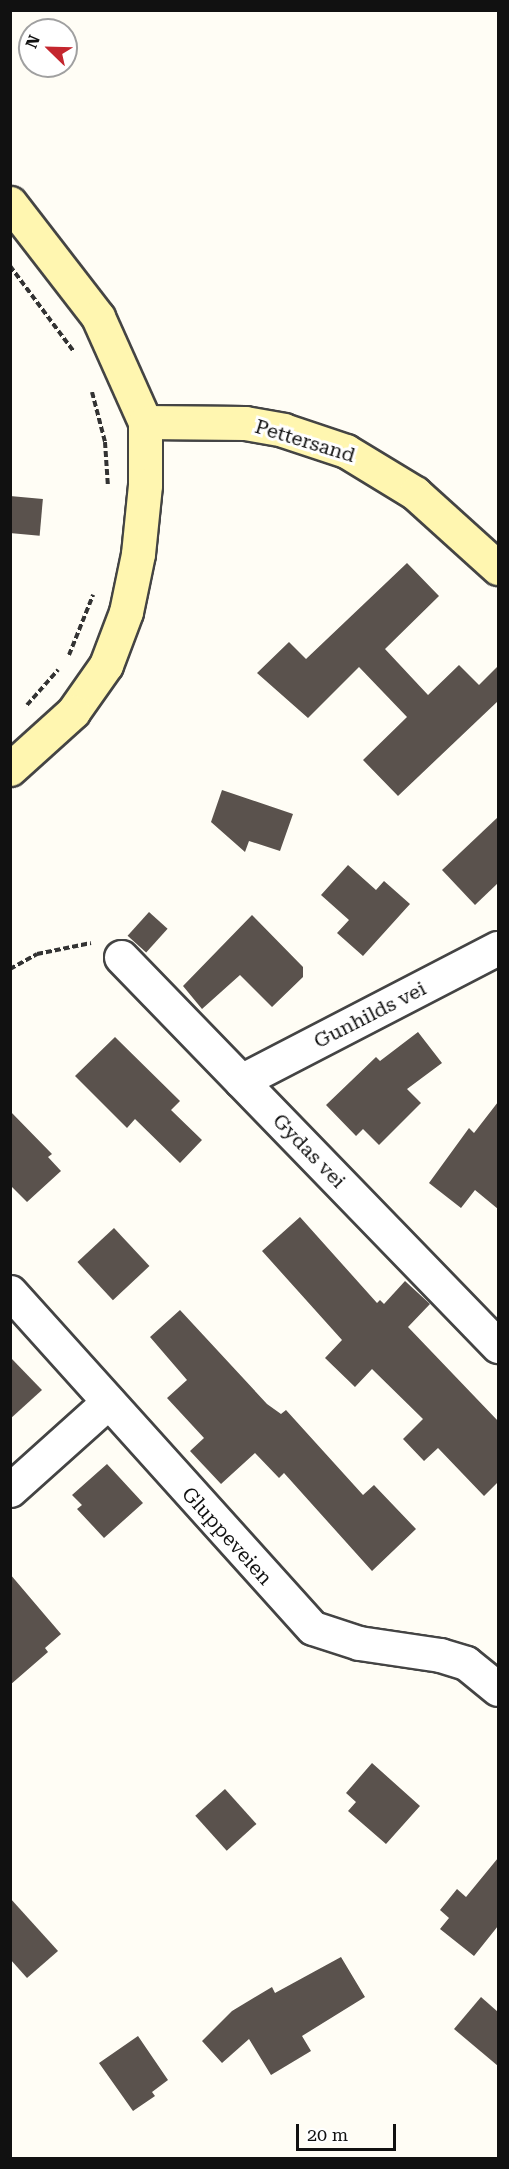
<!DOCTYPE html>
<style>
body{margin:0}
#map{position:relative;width:509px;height:2169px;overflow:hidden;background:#fffdf5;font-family:"Roboto Serif",serif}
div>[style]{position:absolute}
.building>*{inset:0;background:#5a524d;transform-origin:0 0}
.path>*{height:4px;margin-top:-2px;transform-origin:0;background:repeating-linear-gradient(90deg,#333 0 6px,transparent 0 9px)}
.roads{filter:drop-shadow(2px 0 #444) drop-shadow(-2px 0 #444) drop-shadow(0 2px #444) drop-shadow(0 -2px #444)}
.street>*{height:33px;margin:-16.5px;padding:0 16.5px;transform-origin:16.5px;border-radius:16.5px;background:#fff}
.secondary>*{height:33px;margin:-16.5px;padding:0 16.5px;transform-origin:16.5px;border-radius:16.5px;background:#fff6b0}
span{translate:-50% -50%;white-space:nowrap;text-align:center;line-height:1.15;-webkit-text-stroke:6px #fff;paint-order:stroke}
.street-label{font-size:20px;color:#111}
.frame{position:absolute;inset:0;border:12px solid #111;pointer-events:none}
.north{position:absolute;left:18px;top:18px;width:60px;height:60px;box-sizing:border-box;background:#fff;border:2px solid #a0a0a0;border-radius:50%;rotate:293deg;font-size:16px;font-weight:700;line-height:24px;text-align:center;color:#111}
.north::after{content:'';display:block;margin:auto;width:21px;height:27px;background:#c4262e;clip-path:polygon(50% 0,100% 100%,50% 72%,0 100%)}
.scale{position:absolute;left:296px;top:2124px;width:100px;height:27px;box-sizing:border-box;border:3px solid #111;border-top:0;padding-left:8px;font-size:18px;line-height:21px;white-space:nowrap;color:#111;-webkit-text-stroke:4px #fff;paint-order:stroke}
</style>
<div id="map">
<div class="building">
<div style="left:10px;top:496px;width:33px;height:37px;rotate:5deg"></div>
<div style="clip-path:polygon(407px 563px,439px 596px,385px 649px,428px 695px,459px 665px,479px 685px,498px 666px,498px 701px,398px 796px,363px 760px,407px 717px,359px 667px,308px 718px,257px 673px,289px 642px,306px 659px)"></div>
<div style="clip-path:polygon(222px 790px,293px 814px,280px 851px,249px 841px,245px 852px,211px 822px)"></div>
<div style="clip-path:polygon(498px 817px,498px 883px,475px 905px,442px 870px)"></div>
<div style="clip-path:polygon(348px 865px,376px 890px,384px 881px,410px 904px,363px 956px,337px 933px,349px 920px,321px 895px)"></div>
<div style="left:149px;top:912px;width:25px;height:32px;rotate:42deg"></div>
<div style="clip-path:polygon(252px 915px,303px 967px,303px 977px,272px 1007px,240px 975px,202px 1009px,183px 986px)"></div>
<div style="clip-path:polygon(418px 1032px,442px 1063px,407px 1089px,421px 1103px,379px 1145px,363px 1129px,356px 1136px,326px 1105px,376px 1057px,380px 1061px)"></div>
<div style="clip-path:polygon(115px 1037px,180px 1101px,171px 1110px,202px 1140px,180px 1163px,135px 1119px,127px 1128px,75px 1076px)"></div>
<div style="clip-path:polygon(498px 1102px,498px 1209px,475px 1190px,461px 1208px,429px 1183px,469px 1128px,474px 1133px)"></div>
<div style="clip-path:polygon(10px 1111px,52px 1154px,48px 1157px,61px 1171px,27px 1202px,10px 1185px)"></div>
<div style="clip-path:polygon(300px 1217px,377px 1303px,380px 1300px,384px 1304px,405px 1281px,430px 1304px,408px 1327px,498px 1421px,498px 1482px,484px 1496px,438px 1448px,424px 1461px,403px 1439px,423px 1419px,372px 1369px,355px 1387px,325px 1358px,342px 1340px,262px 1251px)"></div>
<div style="left:114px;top:1228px;width:52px;height:50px;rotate:47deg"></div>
<div style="clip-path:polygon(180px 1310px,267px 1404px,281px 1414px,286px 1410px,363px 1495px,374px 1485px,416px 1529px,372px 1571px,284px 1473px,279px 1478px,255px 1453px,221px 1484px,190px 1451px,204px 1438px,167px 1398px,187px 1380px,150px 1337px)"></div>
<div style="clip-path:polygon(10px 1357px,42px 1390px,10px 1419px)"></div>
<div style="clip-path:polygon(107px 1464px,143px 1503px,104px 1538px,77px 1509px,82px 1505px,72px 1495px)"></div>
<div style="clip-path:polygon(10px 1574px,61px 1634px,45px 1648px,48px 1652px,10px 1685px)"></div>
<div style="clip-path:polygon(372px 1763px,420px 1806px,386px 1844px,348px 1811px,356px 1802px,346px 1793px)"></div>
<div style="left:225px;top:1789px;width:47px;height:40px;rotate:48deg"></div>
<div style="clip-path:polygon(498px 1858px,498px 1926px,474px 1956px,440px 1929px,449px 1918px,440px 1910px,457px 1889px,466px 1897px)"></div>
<div style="clip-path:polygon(10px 1898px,58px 1951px,27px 1978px,10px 1959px)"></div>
<div style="clip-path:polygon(341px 1957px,365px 1997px,302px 2036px,311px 2051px,271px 2075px,249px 2039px,222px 2063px,202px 2041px,232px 2011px,272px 1987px,275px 1993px)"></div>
<div style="clip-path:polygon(481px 1997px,498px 2012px,498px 2066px,454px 2029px)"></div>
<div style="clip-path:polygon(138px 2036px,168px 2080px,152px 2092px,155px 2096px,133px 2111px,99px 2063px)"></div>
</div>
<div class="path">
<div style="left:10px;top:266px;width:107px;rotate:53.3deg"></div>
<div style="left:92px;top:392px;width:52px;rotate:75.4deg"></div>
<div style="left:105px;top:442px;width:45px;rotate:86.2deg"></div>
<div style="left:69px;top:655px;width:65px;rotate:-68.2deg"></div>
<div style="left:27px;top:705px;width:47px;rotate:-48.5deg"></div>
<div style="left:10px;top:969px;width:31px;rotate:-29deg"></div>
<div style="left:37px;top:954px;width:55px;rotate:-11.5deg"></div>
</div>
<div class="roads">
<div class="street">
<div style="left:121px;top:957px;width:542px;rotate:45.9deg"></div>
<div style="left:241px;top:1081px;width:289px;rotate:-27.4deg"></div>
<div style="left:10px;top:1292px;width:452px;rotate:48deg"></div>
<div style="left:313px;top:1628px;width:48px;rotate:18.1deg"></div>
<div style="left:359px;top:1643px;width:82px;rotate:8.4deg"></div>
<div style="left:440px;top:1655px;width:27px;rotate:17deg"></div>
<div style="left:466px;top:1663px;width:41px;rotate:39.1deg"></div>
<div style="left:10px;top:1490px;width:132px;rotate:-41.9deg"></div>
</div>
<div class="secondary">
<div style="left:10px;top:203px;width:144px;rotate:52.3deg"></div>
<div style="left:98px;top:317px;width:115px;rotate:65.9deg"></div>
<div style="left:145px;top:422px;width:63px;rotate:90deg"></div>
<div style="left:145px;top:485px;width:69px;rotate:95.8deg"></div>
<div style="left:138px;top:554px;width:59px;rotate:101.7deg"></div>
<div style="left:126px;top:612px;width:57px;rotate:110.7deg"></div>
<div style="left:106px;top:665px;width:57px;rotate:125.1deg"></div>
<div style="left:73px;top:712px;width:85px;rotate:137.9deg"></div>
<div style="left:145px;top:422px;width:100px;rotate:0.6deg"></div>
<div style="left:245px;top:423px;width:39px;rotate:10deg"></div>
<div style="left:283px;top:430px;width:66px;rotate:18.4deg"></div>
<div style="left:346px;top:451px;width:81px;rotate:31.3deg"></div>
<div style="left:415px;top:493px;width:112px;rotate:42.1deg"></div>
</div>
</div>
<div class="street-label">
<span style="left:305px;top:441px;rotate:17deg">Pettersand</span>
<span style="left:370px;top:1015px;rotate:-27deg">Gunhilds vei</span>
<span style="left:309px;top:1151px;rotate:46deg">Gydas vei</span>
<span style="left:227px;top:1536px;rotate:48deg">Gluppeveien</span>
</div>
<div class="frame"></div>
<div class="north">N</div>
<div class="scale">20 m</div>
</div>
